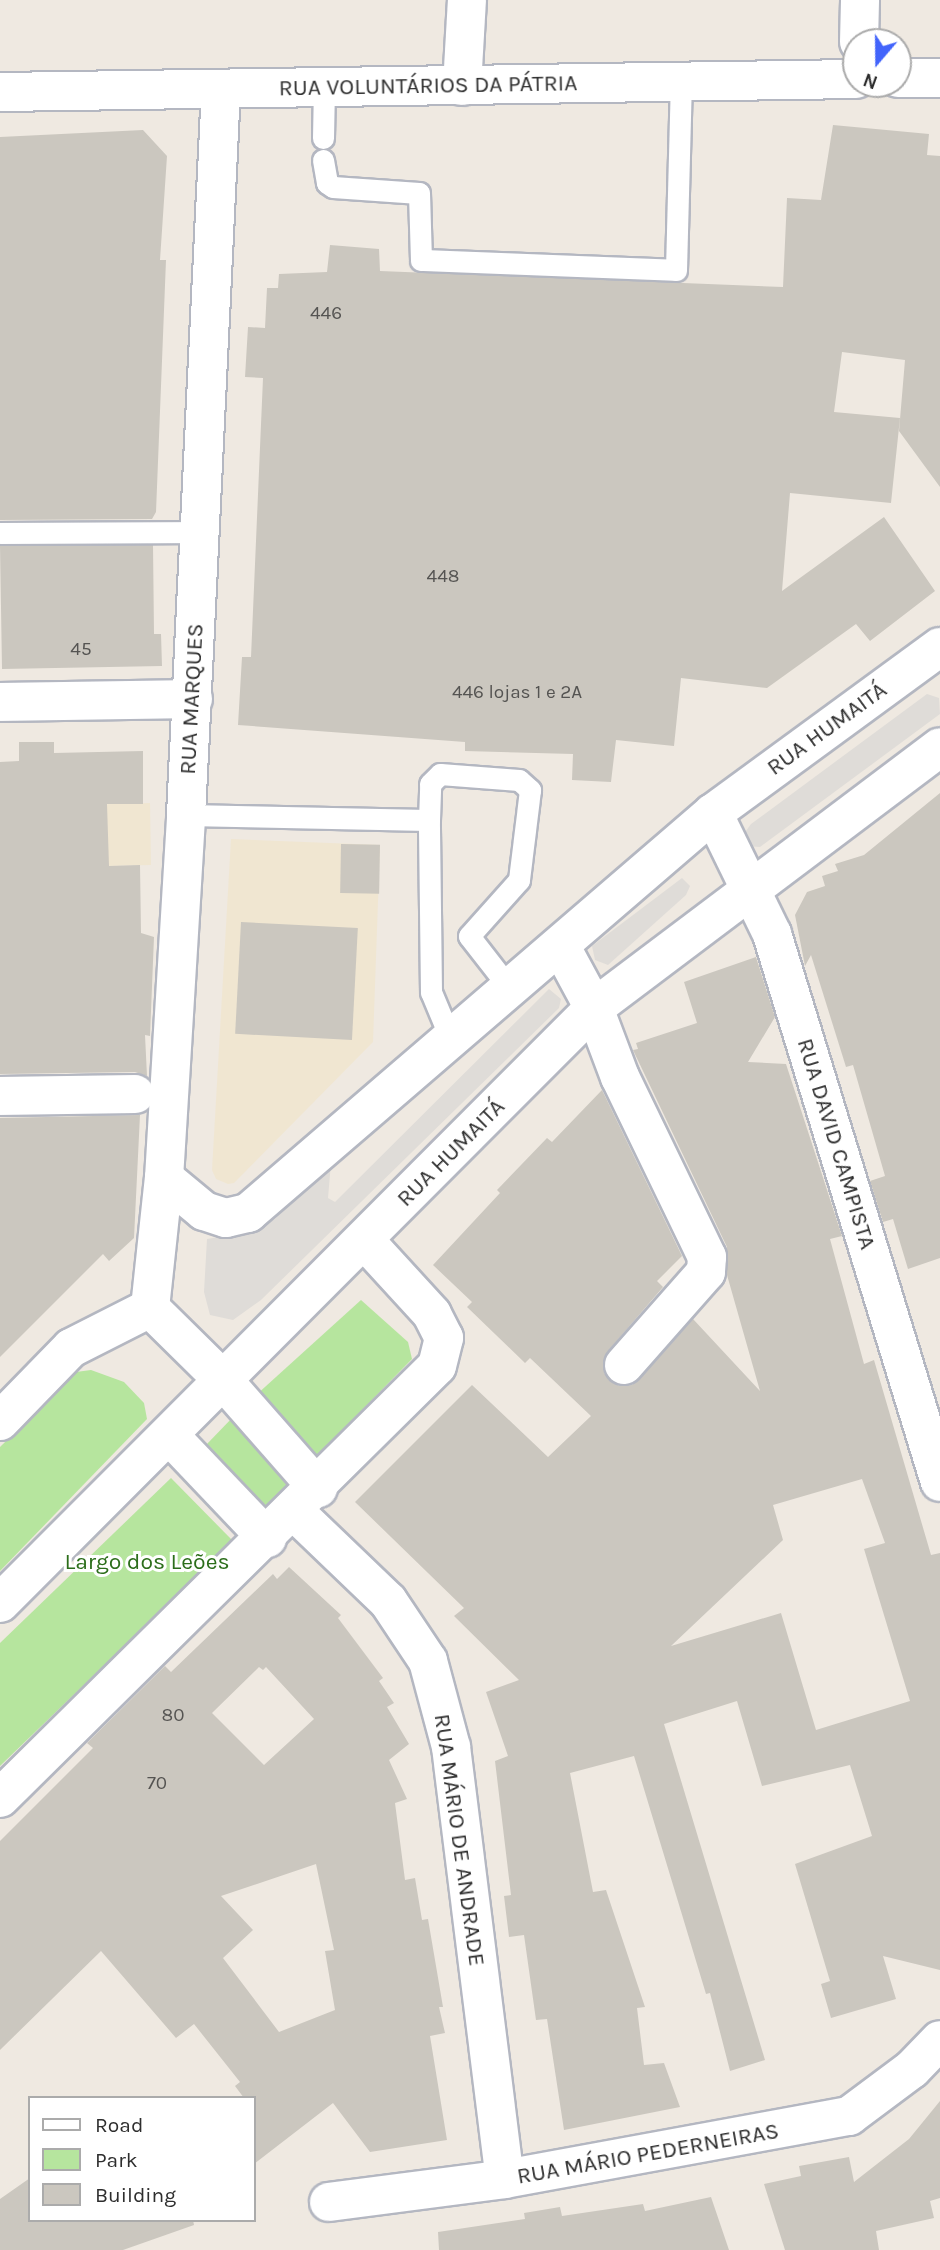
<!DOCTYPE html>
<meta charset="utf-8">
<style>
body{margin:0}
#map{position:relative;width:940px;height:2250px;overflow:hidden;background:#efe9e1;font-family:Karla,sans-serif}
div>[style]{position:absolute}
.education>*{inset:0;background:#f0e6d1}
.green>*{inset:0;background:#b6e59e;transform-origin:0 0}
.plaza>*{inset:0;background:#dfdcd8}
.building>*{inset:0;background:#cbc7bf;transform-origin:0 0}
.roads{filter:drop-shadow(2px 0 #b4b7c1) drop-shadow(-2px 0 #b4b7c1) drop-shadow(0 2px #b4b7c1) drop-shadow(0 -2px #b4b7c1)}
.lane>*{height:21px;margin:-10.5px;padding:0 10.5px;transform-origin:10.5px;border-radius:10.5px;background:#fff}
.street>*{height:38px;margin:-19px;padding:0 19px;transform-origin:19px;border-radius:19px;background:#fff}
.secondary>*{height:38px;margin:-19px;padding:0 19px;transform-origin:19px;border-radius:19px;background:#fff}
span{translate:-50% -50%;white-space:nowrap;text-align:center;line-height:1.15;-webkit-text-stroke:6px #fff;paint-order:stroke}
.number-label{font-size:19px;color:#555452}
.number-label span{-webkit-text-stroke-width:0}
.street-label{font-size:23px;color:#2e2e2e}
.park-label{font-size:23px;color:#2c6e1b}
.legend{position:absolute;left:28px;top:2096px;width:228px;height:126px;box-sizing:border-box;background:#fff;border:2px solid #ababab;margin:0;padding:9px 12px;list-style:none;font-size:21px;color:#2e2e2e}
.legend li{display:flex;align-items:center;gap:14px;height:35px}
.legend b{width:35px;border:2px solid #ababab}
.north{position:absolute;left:842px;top:28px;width:70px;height:70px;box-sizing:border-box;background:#fff;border:2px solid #ababab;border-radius:50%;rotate:200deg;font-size:19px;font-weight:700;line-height:28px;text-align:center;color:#2e2e2e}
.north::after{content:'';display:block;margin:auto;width:24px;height:32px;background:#4264fb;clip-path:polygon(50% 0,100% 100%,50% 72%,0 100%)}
</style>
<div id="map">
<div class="education">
<div style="clip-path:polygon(150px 803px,151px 865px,109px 866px,0 807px)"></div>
<div style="clip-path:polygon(231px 839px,380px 845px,373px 1042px,234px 1183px,228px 1184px,216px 1179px,212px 1170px)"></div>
</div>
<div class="green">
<div style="clip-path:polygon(361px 1300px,408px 1342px,412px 1359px,316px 1457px,255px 1396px)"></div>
<div style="clip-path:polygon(91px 1370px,124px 1382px,144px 1403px,147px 1419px,0 1571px,0 1447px,76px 1372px)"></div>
<div style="left:234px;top:1416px;width:87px;height:57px;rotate:44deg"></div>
<div style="clip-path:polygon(171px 1478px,233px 1541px,0 1766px,0 1643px)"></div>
</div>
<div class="plaza">
<div style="clip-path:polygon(927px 694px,939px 698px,940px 714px,760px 847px,746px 846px,743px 835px,751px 824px)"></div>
<div style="clip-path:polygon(682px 878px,690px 886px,686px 895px,608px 965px,595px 960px,592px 946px)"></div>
<div style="clip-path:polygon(549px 989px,561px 999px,559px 1008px,261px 1300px,233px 1320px,210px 1315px,204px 1292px,207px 1239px,256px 1231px,275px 1219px,327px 1163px,331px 1163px,328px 1198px,335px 1202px)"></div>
</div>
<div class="building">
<div style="clip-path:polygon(833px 125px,929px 134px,927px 155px,940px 156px,940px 487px,899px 431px,905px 360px,842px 352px,834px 412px,900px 418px,891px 503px,790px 493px,782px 591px,884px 517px,935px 591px,870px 641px,856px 624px,767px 688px,681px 678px,674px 746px,616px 740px,611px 782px,572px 780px,573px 754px,465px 751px,465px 742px,238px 725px,242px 657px,251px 657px,263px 378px,245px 377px,248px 327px,265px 328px,267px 288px,278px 288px,279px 274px,327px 272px,330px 245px,379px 249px,380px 271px,783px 287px,787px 198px,821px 200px)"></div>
<div style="clip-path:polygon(143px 130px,167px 156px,160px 260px,166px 260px,156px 512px,152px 519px,0 520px,0 137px)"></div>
<div style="clip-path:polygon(153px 545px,154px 634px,161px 634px,162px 666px,2px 669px,0 546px)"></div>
<div style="clip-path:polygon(19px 742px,54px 742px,54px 753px,143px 751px,143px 804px,107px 804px,109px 866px,140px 865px,141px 933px,154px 937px,150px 1036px,145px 1035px,147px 1076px,135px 1072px,0 1074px,0 762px,19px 761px)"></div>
<div style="clip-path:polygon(940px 793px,940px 1258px,908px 1269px,893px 1219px,883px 1222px,870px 1181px,885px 1176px,853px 1065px,846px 1067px,811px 955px,805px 966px,795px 915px,807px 892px,825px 886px,822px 876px,838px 871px,835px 864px,864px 855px)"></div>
<div style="left:341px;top:844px;width:39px;height:49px;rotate:1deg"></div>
<div style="left:241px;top:922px;width:117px;height:112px;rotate:3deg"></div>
<div style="clip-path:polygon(evenodd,756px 957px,775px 1017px,748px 1062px,786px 1064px,842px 1236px,830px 1239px,864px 1364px,874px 1360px,931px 1555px,940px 1553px,940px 1970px,883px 1956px,896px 1999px,831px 2018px,821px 1984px,830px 1981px,795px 1864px,872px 1836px,850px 1765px,762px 1786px,737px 1701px,664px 1724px,765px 2060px,730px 2071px,710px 1993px,706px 1994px,634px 1756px,570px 1773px,593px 1892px,606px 1890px,645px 2007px,637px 2008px,644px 2065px,664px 2063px,680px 2107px,564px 2130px,547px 2019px,536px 2020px,524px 1935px,509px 1937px,504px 1896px,511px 1895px,495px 1761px,508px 1756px,486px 1692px,519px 1680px,454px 1616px,464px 1608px,355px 1502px,472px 1385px,548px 1457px,591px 1416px,530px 1358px,525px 1363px,467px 1307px,472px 1302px,433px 1265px,500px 1193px,497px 1190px,547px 1138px,552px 1142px,602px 1090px,682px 1256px,657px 1281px,663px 1287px,608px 1351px,604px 1373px,619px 1386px,632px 1385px,693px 1319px,760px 1391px,727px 1275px,727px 1247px,633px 1050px,638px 1049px,636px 1043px,697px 1023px,684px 982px,756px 957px,862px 1479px,885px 1543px,864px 1549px,910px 1701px,816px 1730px,781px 1613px,671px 1646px,783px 1540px,773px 1505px,862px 1479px)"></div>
<div style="clip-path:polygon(140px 1115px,134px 1238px,109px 1261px,103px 1254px,0 1357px,0 1118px)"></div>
<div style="clip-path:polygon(evenodd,289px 1567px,341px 1615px,338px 1618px,383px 1678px,379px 1681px,394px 1703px,387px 1707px,409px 1744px,389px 1760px,407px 1799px,395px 1803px,405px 1880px,415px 1878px,422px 1920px,428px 1919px,443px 2007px,439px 2007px,445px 2033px,430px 2036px,447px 2140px,370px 2152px,333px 2103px,254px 2164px,254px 2098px,244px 2098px,235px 2086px,240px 2082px,194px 2024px,176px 2038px,101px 1951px,0 2050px,0 1841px,93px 1748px,87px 1743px,165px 1666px,171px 1672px,273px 1574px,277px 1579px,289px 1567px,259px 1667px,263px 1670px,266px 1667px,314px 1719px,264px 1765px,212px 1713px,259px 1667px,289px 1567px,316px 1864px,334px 1950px,325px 1951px,335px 2010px,279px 2032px,223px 1958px,253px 1930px,221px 1896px,316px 1864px)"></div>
<div style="clip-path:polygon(940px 2101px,940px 2198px,930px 2201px,934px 2218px,876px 2231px,879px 2250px,785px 2250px,764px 2184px,801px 2176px,799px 2166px,849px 2157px,854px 2182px,909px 2139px)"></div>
<div style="clip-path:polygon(30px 2178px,30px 2220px,193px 2220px,194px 2225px,123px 2250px,0 2250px,0 2199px)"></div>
<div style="clip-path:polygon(711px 2197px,729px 2250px,439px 2250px,438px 2232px,525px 2219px,524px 2213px,560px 2207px,562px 2216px,643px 2204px,645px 2211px)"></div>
</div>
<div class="roads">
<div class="lane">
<div style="left:323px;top:138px;width:50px;rotate:-88.9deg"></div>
<div style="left:323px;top:160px;width:23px;rotate:80deg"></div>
<div style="left:327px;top:183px;width:7px;rotate:34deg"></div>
<div style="left:333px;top:187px;width:86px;rotate:4deg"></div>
<div style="left:419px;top:193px;width:67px;rotate:88.3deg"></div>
<div style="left:421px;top:260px;width:255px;rotate:2.2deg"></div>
<div style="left:676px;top:270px;width:188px;rotate:-88.5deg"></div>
<div style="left:0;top:533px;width:201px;rotate:-0.3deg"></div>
<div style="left:186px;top:815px;width:243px;rotate:1.2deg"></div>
<div style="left:451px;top:1040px;width:52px;rotate:-112.6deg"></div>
<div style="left:431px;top:992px;width:172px;rotate:-90.7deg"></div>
<div style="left:429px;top:820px;width:36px;rotate:-88deg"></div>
<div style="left:430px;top:784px;width:14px;rotate:-45deg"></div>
<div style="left:440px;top:774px;width:79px;rotate:4.3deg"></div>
<div style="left:519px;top:780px;width:15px;rotate:42deg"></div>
<div style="left:530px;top:790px;width:91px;rotate:97deg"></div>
<div style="left:519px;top:880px;width:75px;rotate:131.8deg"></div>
<div style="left:469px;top:936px;width:68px;rotate:52.1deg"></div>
</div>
<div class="street">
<div style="left:859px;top:42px;width:42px;rotate:-88.6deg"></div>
<div style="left:462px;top:86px;width:86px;rotate:-86.7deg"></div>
<div style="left:0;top:702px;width:193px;rotate:-0.9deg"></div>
<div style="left:713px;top:813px;width:135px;rotate:64deg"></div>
<div style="left:772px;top:934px;width:573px;rotate:72.96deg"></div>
<div style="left:594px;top:1008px;width:74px;rotate:69.4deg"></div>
<div style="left:620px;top:1077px;width:200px;rotate:64.2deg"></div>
<div style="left:707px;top:1257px;width:15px;rotate:94deg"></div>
<div style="left:706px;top:1272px;width:124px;rotate:131.4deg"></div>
<div style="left:0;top:1096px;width:135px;rotate:-0.8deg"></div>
<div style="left:164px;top:1178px;width:52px;rotate:39.5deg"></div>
<div style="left:204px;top:1211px;width:23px;rotate:18deg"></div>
<div style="left:226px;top:1218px;width:23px;rotate:-13deg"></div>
<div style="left:248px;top:1213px;width:613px;rotate:-40.7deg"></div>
<div style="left:713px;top:813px;width:281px;rotate:-36.2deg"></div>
<div style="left:150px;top:1308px;width:131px;rotate:-83.9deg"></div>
<div style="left:164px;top:1178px;width:364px;rotate:-86.5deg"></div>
<div style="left:186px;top:815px;width:726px;rotate:-87.24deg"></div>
<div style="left:150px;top:1308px;width:103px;rotate:44.6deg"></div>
<div style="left:223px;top:1380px;width:144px;rotate:48.7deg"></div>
<div style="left:0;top:1421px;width:102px;rotate:-45.8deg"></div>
<div style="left:71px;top:1348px;width:89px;rotate:-26.9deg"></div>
<div style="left:170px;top:1436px;width:141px;rotate:46.4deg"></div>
<div style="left:294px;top:1511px;width:130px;rotate:43.8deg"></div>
<div style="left:388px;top:1601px;width:72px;rotate:56.3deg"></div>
<div style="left:428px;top:1661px;width:89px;rotate:75deg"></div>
<div style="left:451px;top:1747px;width:435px;rotate:82.9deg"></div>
<div style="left:0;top:1798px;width:614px;rotate:-44.67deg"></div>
<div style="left:437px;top:1366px;width:29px;rotate:-76deg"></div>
<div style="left:444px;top:1338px;width:27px;rotate:-117deg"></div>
<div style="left:432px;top:1314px;width:99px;rotate:-132.5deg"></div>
<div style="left:329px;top:2202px;width:177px;rotate:-7.4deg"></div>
<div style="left:505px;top:2179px;width:350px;rotate:-10.4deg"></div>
<div style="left:849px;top:2116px;width:79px;rotate:-36.7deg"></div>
<div style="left:912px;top:2069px;width:40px;rotate:-46deg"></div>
</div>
<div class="secondary">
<div style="left:898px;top:78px;width:42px"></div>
<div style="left:0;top:92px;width:856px;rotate:-0.87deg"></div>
<div style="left:561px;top:947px;width:69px;rotate:61.6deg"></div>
<div style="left:0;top:1603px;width:841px;rotate:-45.05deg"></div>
<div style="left:594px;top:1008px;width:433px;rotate:-37deg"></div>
</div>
</div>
<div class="number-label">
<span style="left:326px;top:314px">446</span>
<span style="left:443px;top:577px">448</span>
<span style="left:81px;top:650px">45</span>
<span style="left:517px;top:693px">446 lojas 1 e 2A</span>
<span style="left:173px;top:1716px">80</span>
<span style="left:157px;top:1784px">70</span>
</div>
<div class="street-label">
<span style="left:428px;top:86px;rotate:-1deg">RUA VOLUNTÁRIOS DA PÁTRIA</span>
<span style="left:192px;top:699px;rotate:-87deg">RUA MARQUES</span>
<span style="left:827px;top:729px;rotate:-36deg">RUA HUMAITÁ</span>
<span style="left:836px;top:1144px;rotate:73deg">RUA DAVID CAMPISTA</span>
<span style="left:451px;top:1153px;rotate:-45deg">RUA HUMAITÁ</span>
<span style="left:459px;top:1840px;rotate:82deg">RUA MÁRIO DE ANDRADE</span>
<span style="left:648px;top:2154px;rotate:-10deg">RUA MÁRIO PEDERNEIRAS</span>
</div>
<div class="park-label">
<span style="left:147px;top:1562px">Largo dos Leões</span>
</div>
<ul class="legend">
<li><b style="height:9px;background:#fff"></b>Road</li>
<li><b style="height:19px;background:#b6e59e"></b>Park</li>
<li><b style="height:19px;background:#cbc7bf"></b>Building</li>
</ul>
<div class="north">N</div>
</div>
